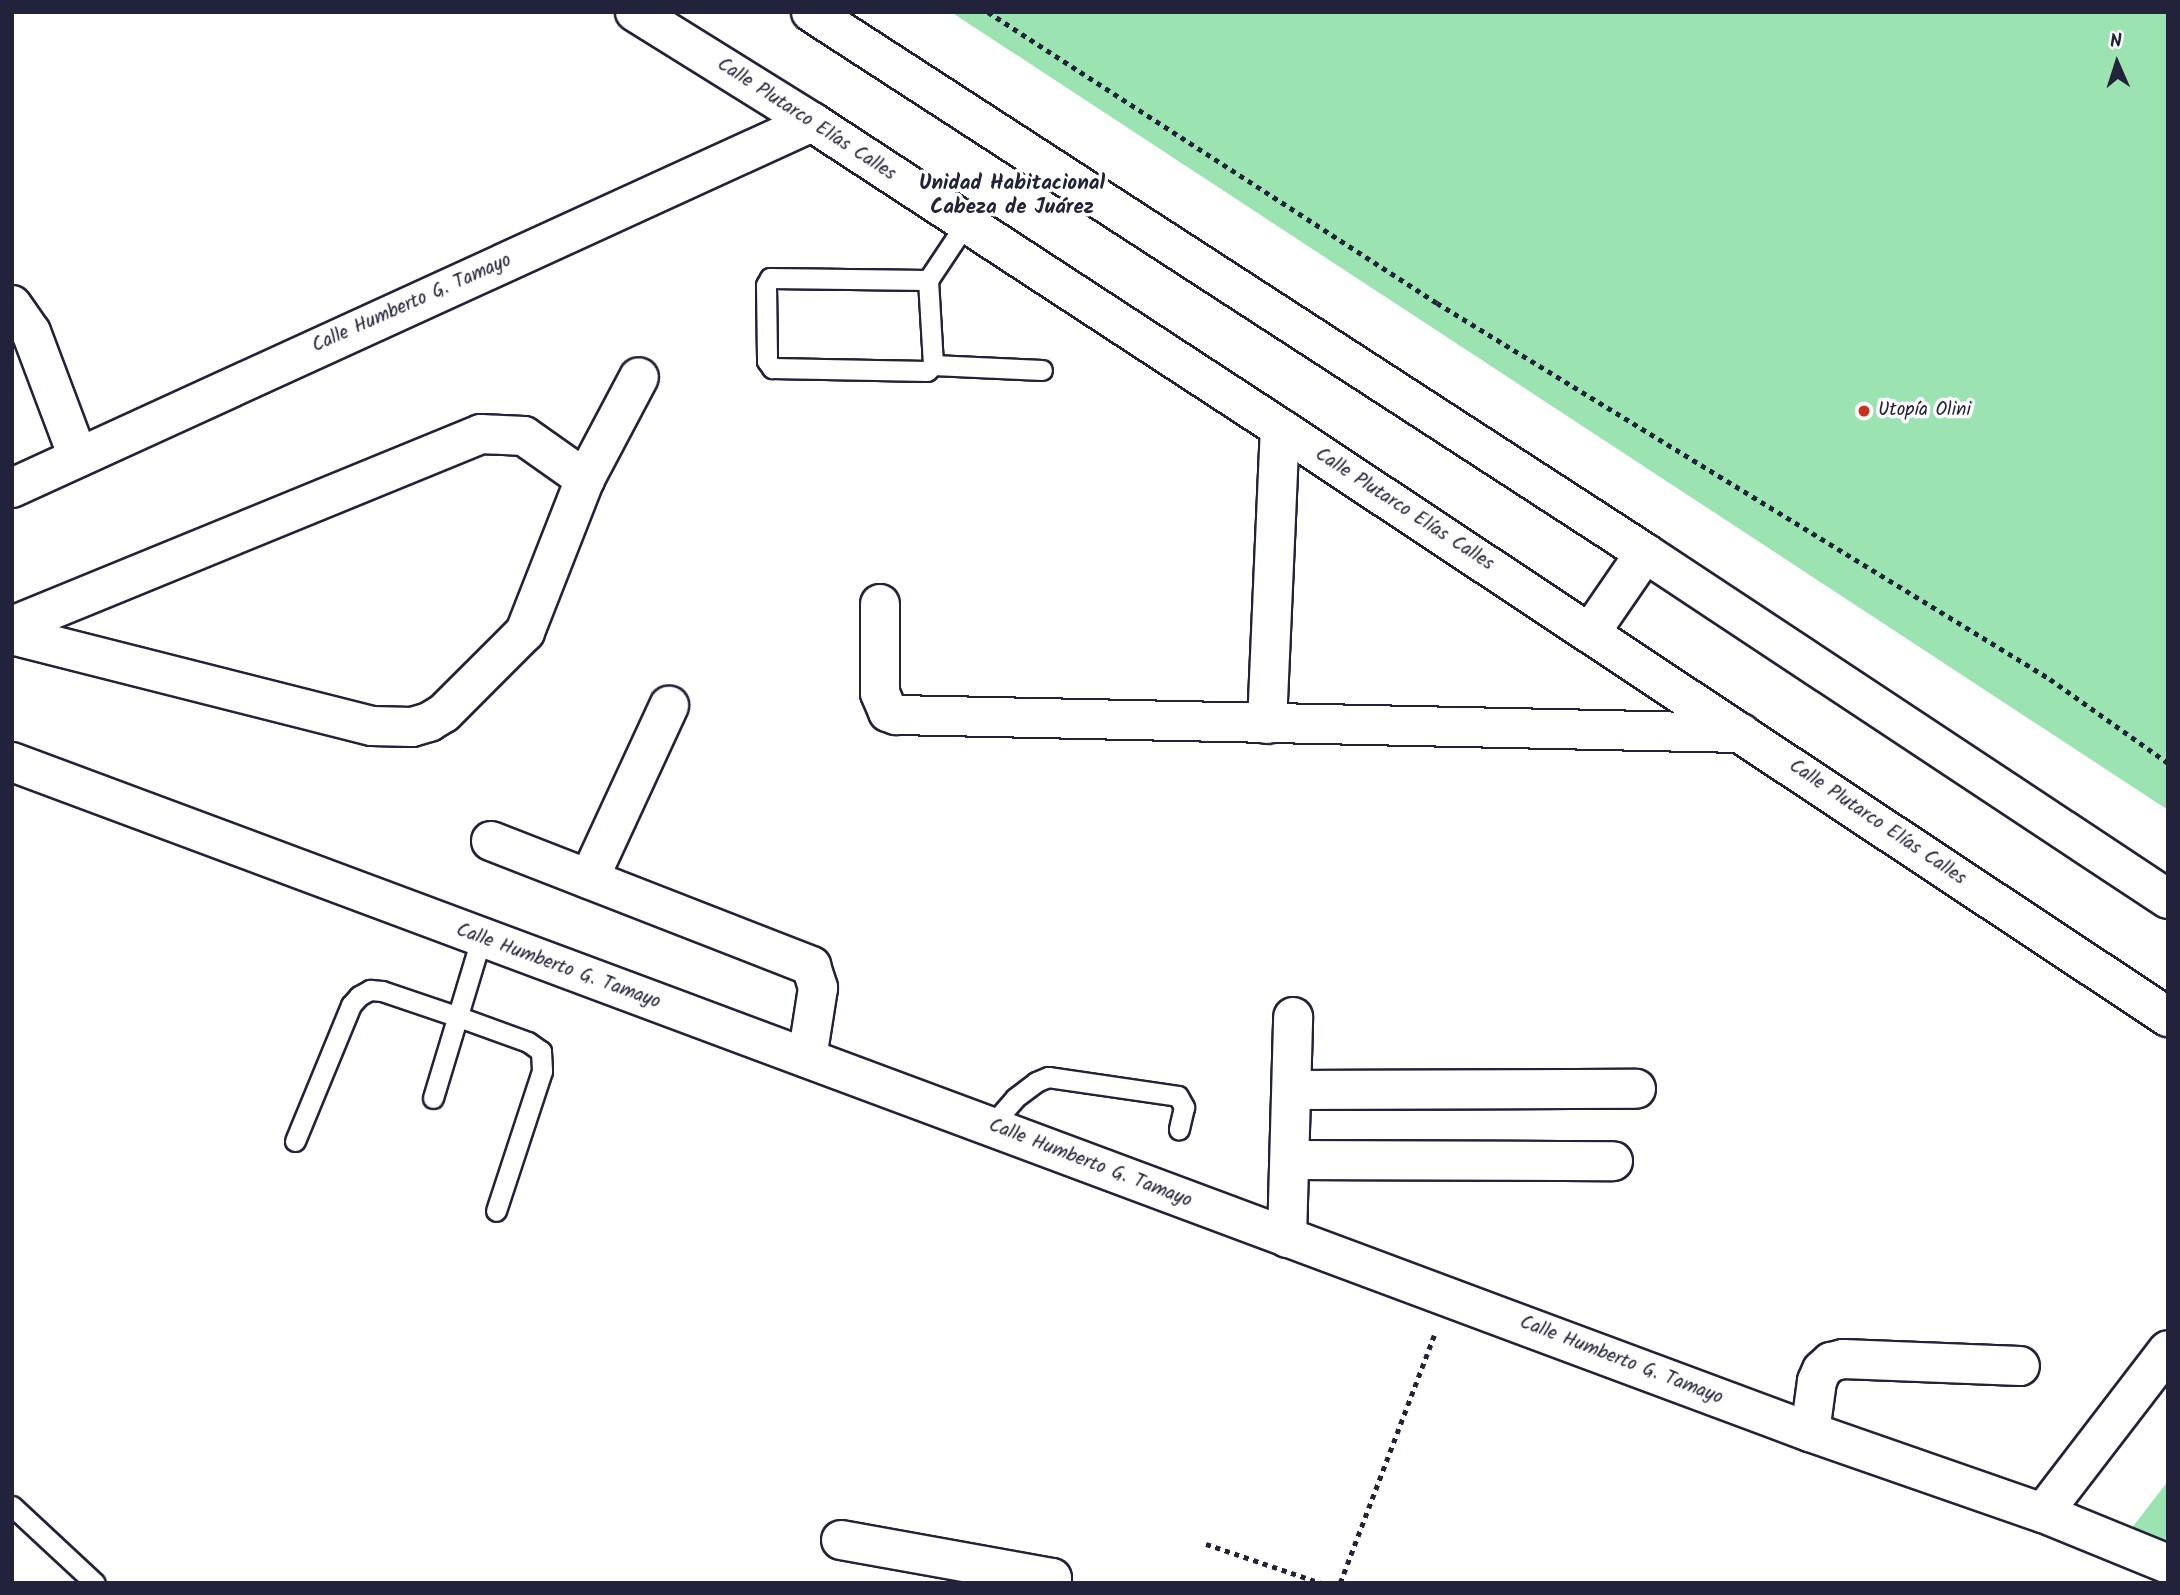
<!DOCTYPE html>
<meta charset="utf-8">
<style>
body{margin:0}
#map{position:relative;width:2180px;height:1595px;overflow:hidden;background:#fff;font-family:Kalam,sans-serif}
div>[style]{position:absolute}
.green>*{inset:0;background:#9be3b1}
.path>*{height:4.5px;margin-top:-2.25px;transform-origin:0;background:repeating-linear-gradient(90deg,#22223b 0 5px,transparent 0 10px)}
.roads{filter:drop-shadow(2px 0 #22223b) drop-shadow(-2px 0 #22223b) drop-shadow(0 2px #22223b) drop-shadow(0 -2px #22223b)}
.lane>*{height:19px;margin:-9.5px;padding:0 9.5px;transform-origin:9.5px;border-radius:9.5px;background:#fff}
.street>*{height:38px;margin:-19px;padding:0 19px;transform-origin:19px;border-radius:19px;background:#fff}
.secondary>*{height:38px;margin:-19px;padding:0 19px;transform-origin:19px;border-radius:19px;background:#fff}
.dots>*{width:19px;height:19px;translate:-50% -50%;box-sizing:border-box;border:4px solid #fff;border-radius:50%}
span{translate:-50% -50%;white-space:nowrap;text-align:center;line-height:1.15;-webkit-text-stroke:7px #fff;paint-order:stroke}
.street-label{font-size:19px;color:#22223b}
.poi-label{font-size:19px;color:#22223b}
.left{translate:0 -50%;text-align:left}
.neighbourhood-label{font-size:21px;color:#22223b;font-weight:700}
.frame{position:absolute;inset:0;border:14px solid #22223b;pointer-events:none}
.north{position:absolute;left:2082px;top:28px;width:70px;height:70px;-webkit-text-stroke:5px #fff;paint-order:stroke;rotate:357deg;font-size:19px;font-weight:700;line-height:28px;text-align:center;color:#22223b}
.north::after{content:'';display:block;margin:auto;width:24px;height:32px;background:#22223b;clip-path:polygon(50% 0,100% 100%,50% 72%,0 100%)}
</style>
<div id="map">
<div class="green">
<div style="clip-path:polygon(951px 12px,2168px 12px,2168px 810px)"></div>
<div style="clip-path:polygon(2168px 1481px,2168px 1559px,2121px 1542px)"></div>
</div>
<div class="path">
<div style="left:988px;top:12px;width:535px;rotate:32.95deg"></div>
<div style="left:1437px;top:303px;width:719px;rotate:31.52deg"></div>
<div style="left:2050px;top:679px;width:145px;rotate:35.4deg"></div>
<div style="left:1206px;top:1544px;width:121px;rotate:18.7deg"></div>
<div style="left:1340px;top:1583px;width:265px;rotate:-69.2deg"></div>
</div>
<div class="roads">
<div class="lane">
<div style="left:966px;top:223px;width:69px;rotate:123.7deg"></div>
<div style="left:928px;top:280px;width:158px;rotate:-179.3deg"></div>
<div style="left:770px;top:278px;width:8px;rotate:120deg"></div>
<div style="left:766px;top:285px;width:76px;rotate:89.2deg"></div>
<div style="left:767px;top:361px;width:9px;rotate:54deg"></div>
<div style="left:772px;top:368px;width:155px;rotate:1.1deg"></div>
<div style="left:927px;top:371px;width:8px;rotate:-45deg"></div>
<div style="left:933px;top:365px;width:109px;rotate:2.6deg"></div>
<div style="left:928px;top:280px;width:85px;rotate:86.6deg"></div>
<div style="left:433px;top:1098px;width:166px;rotate:-73.2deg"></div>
<div style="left:991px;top:1126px;width:37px;rotate:-49deg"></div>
<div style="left:1015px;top:1098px;width:26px;rotate:-37deg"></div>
<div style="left:1036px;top:1082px;width:13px;rotate:-23deg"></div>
<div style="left:1048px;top:1077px;width:131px;rotate:8.3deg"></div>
<div style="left:1178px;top:1096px;width:13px;rotate:61deg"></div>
<div style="left:1184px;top:1107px;width:23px;rotate:103deg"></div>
<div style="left:295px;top:1141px;width:147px;rotate:-67.6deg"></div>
<div style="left:351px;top:1005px;width:12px;rotate:-48deg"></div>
<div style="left:359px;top:996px;width:13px;rotate:-29deg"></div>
<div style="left:370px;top:990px;width:12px;rotate:5deg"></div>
<div style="left:382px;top:991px;width:81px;rotate:18.7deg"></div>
<div style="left:459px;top:1017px;width:73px;rotate:19.9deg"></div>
<div style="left:528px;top:1042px;width:16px;rotate:35deg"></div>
<div style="left:541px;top:1051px;width:20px;rotate:87deg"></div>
<div style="left:542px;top:1071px;width:147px;rotate:108.2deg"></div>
<div style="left:12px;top:1506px;width:113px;rotate:42.9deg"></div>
</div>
<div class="street">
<div style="left:12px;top:305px;width:33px;rotate:55deg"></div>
<div style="left:31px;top:332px;width:134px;rotate:69.4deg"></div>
<div style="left:12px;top:488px;width:880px;rotate:-24.58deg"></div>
<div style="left:880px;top:604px;width:89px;rotate:90deg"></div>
<div style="left:880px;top:693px;width:21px;rotate:67deg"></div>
<div style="left:888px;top:712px;width:9px;rotate:21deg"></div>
<div style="left:896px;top:715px;width:845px;rotate:1.22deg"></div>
<div style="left:12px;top:626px;width:507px;rotate:-22.26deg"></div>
<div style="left:481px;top:434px;width:43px;rotate:2.7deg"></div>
<div style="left:524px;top:436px;width:75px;rotate:35.2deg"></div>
<div style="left:12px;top:635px;width:371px;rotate:14.2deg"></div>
<div style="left:372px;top:726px;width:40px;rotate:1.4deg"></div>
<div style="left:412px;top:727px;width:18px;rotate:-16deg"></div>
<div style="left:429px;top:722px;width:17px;rotate:-31deg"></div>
<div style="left:444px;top:713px;width:115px;rotate:-45deg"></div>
<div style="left:525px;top:632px;width:164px;rotate:-68.6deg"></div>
<div style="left:585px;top:479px;width:115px;rotate:-62.1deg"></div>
<div style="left:1267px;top:724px;width:296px;rotate:-87.5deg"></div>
<div style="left:12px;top:762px;width:1919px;rotate:20.44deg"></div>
<div style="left:1810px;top:1432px;width:247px;rotate:19.2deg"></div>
<div style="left:2043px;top:1513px;width:135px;rotate:22.2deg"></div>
<div style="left:491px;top:841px;width:344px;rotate:21.3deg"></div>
<div style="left:811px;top:966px;width:23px;rotate:72deg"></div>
<div style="left:818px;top:988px;width:71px;rotate:98.9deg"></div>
<div style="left:589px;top:879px;width:191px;rotate:-65.2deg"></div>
<div style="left:1292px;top:1090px;width:344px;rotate:-0.2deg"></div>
<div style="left:1290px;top:1160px;width:323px;rotate:0.2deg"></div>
<div style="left:1287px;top:1238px;width:221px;rotate:-88.4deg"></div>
<div style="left:1810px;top:1432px;width:51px;rotate:-82.2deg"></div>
<div style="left:1817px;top:1381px;width:12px;rotate:-66deg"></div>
<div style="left:1822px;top:1370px;width:12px;rotate:-42deg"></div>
<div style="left:1831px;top:1362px;width:12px;rotate:-14deg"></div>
<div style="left:1843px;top:1359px;width:177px;rotate:2.3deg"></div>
<div style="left:2043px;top:1513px;width:205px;rotate:-52.5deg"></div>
<div style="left:841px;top:1540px;width:214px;rotate:10.2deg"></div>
<div style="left:1052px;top:1578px;width:5px;rotate:90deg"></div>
</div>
<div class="secondary">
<div style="left:635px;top:12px;width:208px;rotate:31.9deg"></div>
<div style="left:812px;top:122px;width:559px;rotate:33.18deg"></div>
<div style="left:1280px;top:428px;width:1066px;rotate:33.56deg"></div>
<div style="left:811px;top:12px;width:994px;rotate:32.97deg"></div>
<div style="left:1645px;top:553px;width:627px;rotate:33.49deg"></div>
<div style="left:1590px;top:633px;width:97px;rotate:-55.5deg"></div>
</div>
</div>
<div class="dots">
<div style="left:1864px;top:411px;background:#c8321e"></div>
</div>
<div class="street-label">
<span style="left:806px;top:120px;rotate:33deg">Calle Plutarco Elías Calles</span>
<span style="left:412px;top:304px;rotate:-24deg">Calle Humberto G. Tamayo</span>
<span style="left:1404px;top:510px;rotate:33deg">Calle Plutarco Elías Calles</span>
<span style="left:1877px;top:823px;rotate:34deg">Calle Plutarco Elías Calles</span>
<span style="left:558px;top:967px;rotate:20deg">Calle Humberto G. Tamayo</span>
<span style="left:1090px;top:1164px;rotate:21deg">Calle Humberto G. Tamayo</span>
<span style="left:1621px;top:1361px;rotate:21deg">Calle Humberto G. Tamayo</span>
</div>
<div class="poi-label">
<span class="left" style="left:1878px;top:411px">Utopía Olini</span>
</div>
<div class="neighbourhood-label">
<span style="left:1012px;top:196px">Unidad Habitacional<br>Cabeza de Juárez</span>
</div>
<div class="frame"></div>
<div class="north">N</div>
</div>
